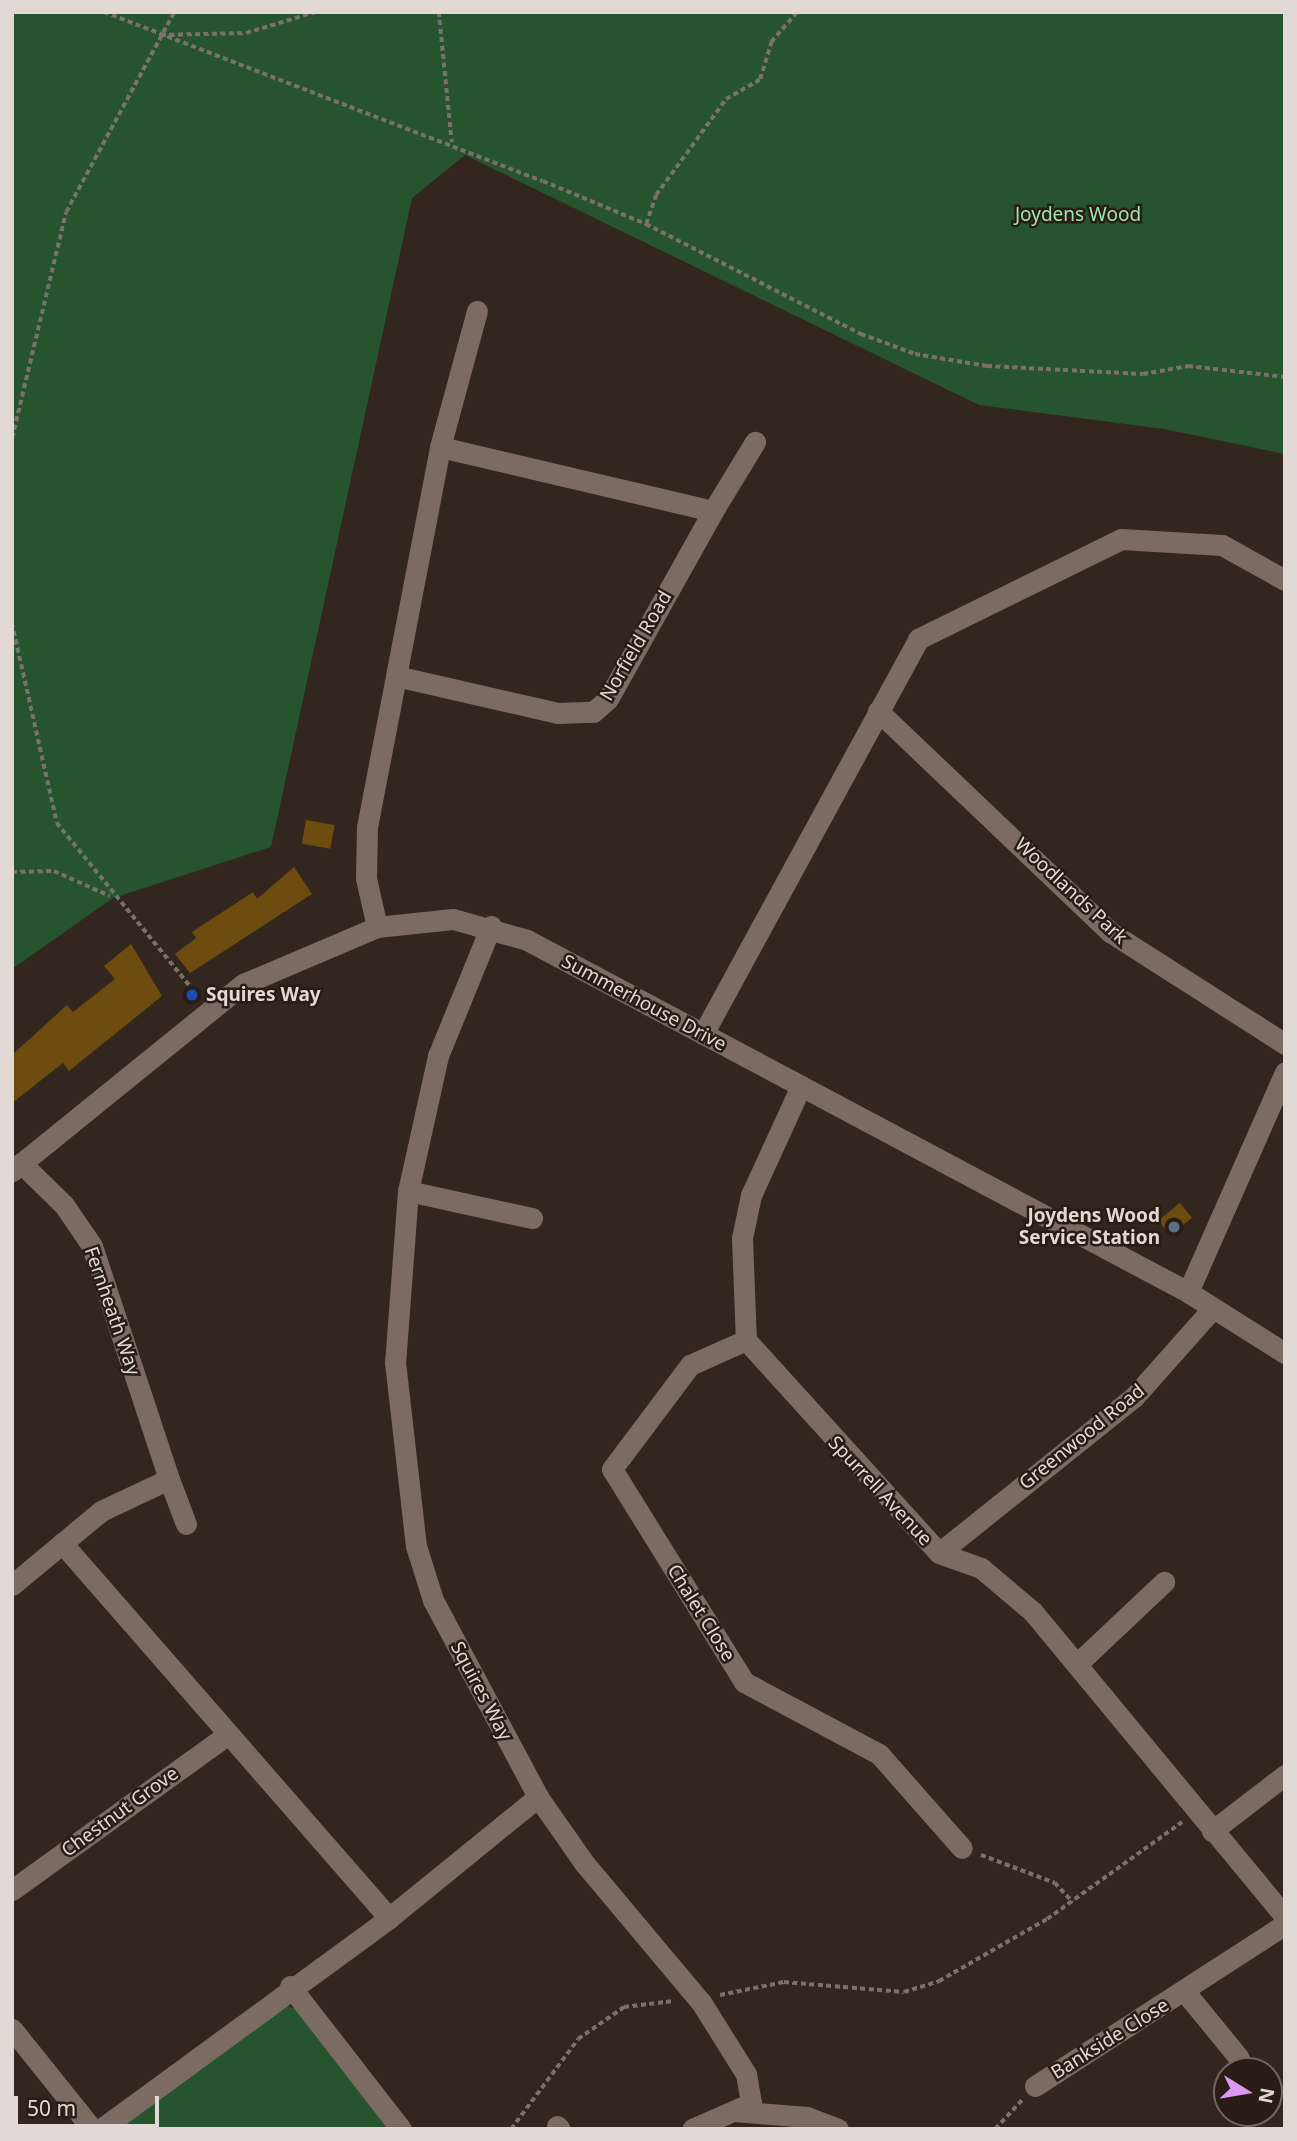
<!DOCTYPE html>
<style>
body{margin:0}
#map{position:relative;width:1297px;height:2141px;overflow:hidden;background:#33261f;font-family:"Noto Sans",sans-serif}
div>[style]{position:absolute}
.green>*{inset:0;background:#25542f}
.building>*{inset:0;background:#6e4c10;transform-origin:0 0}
.path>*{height:3.5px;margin-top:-1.75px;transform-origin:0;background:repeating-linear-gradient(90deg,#7c716a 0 5px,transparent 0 8.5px)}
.minor>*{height:21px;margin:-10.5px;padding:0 10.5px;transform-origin:10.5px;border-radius:10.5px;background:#7b6b62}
.dots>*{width:19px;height:19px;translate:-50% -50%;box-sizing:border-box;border:4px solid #291c15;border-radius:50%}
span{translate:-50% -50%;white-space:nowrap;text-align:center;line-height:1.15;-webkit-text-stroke:5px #291c15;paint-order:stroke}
.park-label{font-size:19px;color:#9be7a8}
.street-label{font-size:19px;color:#e2d9d4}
.poi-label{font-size:19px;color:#e2d9d4;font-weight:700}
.left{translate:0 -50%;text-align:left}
.right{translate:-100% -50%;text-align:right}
.frame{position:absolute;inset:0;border:14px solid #e2d9d4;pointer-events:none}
.north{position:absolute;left:1213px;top:2057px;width:70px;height:70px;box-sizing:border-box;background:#291c15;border:2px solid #736861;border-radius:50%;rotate:101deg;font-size:19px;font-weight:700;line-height:28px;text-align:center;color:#e2d9d4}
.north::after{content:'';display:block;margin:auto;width:24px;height:32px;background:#dc99f4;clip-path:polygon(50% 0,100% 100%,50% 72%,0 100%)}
.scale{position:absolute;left:14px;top:2096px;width:145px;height:32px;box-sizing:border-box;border:4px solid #e2d9d4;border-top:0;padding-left:9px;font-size:21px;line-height:24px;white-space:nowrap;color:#e2d9d4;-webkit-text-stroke:5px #291c15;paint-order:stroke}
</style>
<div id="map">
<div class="green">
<div style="clip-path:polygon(12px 12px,1285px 12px,1285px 454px,1164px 429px,979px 405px,465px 155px,412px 198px,271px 847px,113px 898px,12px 969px)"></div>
<div style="clip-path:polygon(287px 2006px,300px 2010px,390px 2129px,114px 2129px)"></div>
</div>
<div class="building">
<div style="left:306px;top:820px;width:29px;height:24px;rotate:10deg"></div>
<div style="clip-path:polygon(294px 867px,312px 894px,190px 973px,175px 954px,196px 938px,192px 932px,253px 892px,257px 899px)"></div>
<div style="clip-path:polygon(131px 944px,162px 996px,69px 1071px,63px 1063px,12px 1103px,12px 1055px,67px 1005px,73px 1012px,115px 979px,104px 966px)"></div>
<div style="left:1180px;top:1203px;width:19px;height:28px;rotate:51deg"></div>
</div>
<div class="path">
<div style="left:104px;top:12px;width:470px;rotate:21.1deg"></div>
<div style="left:543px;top:181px;width:112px;rotate:22.7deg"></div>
<div style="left:646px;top:224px;width:242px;rotate:27.1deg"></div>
<div style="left:861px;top:334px;width:58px;rotate:20.3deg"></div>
<div style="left:915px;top:354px;width:73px;rotate:9.5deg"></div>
<div style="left:987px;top:366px;width:156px;rotate:2.9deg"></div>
<div style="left:1143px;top:374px;width:46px;rotate:-10.1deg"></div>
<div style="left:1188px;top:366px;width:98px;rotate:6.5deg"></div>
<div style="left:439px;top:12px;width:131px;rotate:84.3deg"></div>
<div style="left:161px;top:35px;width:85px;rotate:-1.3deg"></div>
<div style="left:246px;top:33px;width:72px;rotate:-16.9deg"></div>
<div style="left:646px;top:224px;width:31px;rotate:-71deg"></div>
<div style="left:656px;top:195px;width:119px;rotate:-53.9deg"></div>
<div style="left:726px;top:99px;width:39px;rotate:-30deg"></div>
<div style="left:760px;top:79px;width:39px;rotate:-73deg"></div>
<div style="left:771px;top:42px;width:40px;rotate:-49deg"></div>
<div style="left:12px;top:438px;width:232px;rotate:-76.6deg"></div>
<div style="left:66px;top:212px;width:227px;rotate:-61.6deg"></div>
<div style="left:12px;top:623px;width:205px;rotate:77.3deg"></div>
<div style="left:57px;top:823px;width:223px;rotate:50.8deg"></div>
<div style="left:12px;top:872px;width:42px;rotate:-1.4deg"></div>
<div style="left:54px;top:871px;width:61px;rotate:24.1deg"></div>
<div style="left:981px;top:1855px;width:79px;rotate:20.7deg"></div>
<div style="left:1055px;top:1883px;width:26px;rotate:47deg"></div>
<div style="left:720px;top:1995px;width:65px;rotate:-11.5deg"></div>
<div style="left:784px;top:1982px;width:120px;rotate:4.8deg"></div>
<div style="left:904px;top:1992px;width:37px;rotate:-17deg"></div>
<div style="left:939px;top:1981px;width:125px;rotate:-29.9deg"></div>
<div style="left:1047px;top:1919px;width:166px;rotate:-35.7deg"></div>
<div style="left:511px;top:2129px;width:112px;rotate:-53.3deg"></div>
<div style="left:578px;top:2039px;width:56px;rotate:-34.8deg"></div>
<div style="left:624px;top:2007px;width:50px;rotate:-6.8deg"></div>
<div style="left:995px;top:2129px;width:40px;rotate:-47deg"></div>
</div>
<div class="minor">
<div style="left:713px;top:511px;width:81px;rotate:-58.7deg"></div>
<div style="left:396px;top:676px;width:233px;rotate:-79.1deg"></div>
<div style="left:440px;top:447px;width:141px;rotate:-74.8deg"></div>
<div style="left:878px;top:711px;width:320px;rotate:43.6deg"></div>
<div style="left:1110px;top:932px;width:208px;rotate:32.6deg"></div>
<div style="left:491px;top:926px;width:140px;rotate:112.2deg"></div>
<div style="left:438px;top:1056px;width:138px;rotate:102.5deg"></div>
<div style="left:408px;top:1191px;width:171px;rotate:94.3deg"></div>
<div style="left:395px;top:1362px;width:185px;rotate:83.5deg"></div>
<div style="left:416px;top:1546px;width:57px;rotate:72.5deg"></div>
<div style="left:433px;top:1600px;width:223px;rotate:61.9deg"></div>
<div style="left:538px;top:1797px;width:82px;rotate:55deg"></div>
<div style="left:585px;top:1864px;width:180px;rotate:50deg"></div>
<div style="left:701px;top:2002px;width:85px;rotate:58deg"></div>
<div style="left:746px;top:2074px;width:29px;rotate:80deg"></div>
<div style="left:751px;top:2103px;width:64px;rotate:156.2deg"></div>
<div style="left:377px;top:927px;width:50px;rotate:-102.7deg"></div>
<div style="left:366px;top:878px;width:51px;rotate:-88.9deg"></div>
<div style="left:367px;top:827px;width:154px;rotate:-79.1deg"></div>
<div style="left:396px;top:676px;width:165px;rotate:12.9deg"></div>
<div style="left:557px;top:713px;width:36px;rotate:-2deg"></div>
<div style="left:593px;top:712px;width:20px;rotate:-41deg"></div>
<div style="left:608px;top:699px;width:215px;rotate:-60.8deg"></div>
<div style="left:713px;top:511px;width:280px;rotate:-166.8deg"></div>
<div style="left:703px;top:1034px;width:450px;rotate:-61.4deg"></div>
<div style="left:918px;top:639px;width:226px;rotate:-26.2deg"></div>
<div style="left:1121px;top:539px;width:101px;rotate:3.4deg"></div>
<div style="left:1222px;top:545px;width:72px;rotate:29.1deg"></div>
<div style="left:801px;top:1086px;width:120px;rotate:114.6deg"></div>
<div style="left:751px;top:1195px;width:44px;rotate:101.8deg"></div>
<div style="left:742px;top:1238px;width:102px;rotate:87.8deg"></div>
<div style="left:746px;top:1340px;width:287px;rotate:47.8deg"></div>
<div style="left:939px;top:1553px;width:45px;rotate:19.7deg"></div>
<div style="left:981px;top:1568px;width:68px;rotate:40.2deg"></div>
<div style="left:1033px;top:1612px;width:396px;rotate:50.4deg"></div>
<div style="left:12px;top:1171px;width:297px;rotate:-39deg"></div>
<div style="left:243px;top:984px;width:146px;rotate:-23deg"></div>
<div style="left:377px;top:927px;width:76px;rotate:-6deg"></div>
<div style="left:453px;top:919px;width:77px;rotate:15.8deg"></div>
<div style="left:527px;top:940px;width:749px;rotate:28.04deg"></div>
<div style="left:1188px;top:1292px;width:115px;rotate:32.2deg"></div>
<div style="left:408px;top:1191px;width:127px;rotate:12.3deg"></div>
<div style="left:1188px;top:1292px;width:240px;rotate:-66.2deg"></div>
<div style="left:746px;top:1340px;width:61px;rotate:155.9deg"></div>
<div style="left:690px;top:1365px;width:130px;rotate:126.9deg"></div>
<div style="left:612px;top:1469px;width:251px;rotate:58.2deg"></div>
<div style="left:744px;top:1682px;width:153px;rotate:28.1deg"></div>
<div style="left:879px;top:1754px;width:125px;rotate:48.6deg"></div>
<div style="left:169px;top:1479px;width:48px;rotate:69.3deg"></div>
<div style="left:62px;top:1543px;width:498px;rotate:48.9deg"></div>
<div style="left:939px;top:1553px;width:250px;rotate:-38.7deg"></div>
<div style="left:1134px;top:1397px;width:119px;rotate:-48.4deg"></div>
<div style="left:12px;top:1585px;width:116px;rotate:-39.7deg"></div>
<div style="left:101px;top:1511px;width:75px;rotate:-25.2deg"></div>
<div style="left:169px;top:1479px;width:245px;rotate:-108.3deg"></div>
<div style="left:92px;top:1246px;width:50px;rotate:-124.3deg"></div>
<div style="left:64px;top:1205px;width:60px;rotate:-135.7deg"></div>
<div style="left:1077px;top:1664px;width:120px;rotate:-43.3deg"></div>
<div style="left:1212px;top:1831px;width:92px;rotate:-37.5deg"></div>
<div style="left:12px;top:1890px;width:266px;rotate:-35.8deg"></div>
<div style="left:290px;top:1986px;width:181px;rotate:52.2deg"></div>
<div style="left:1185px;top:1992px;width:85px;rotate:50.7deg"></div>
<div style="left:12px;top:2029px;width:128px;rotate:51.3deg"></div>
<div style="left:1035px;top:2086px;width:298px;rotate:-32.9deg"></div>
<div style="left:734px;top:2111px;width:73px;rotate:4.7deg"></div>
<div style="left:807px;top:2117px;width:33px;rotate:21deg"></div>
<div style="left:557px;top:2126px;width:4px;rotate:45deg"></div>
<div style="left:101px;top:2129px;width:357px;rotate:-36.2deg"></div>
<div style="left:389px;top:1918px;width:192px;rotate:-39.1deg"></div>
</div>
<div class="dots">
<div style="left:192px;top:995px;background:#1a4fb4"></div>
<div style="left:1174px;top:1227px;background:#5c6f8a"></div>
</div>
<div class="park-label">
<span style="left:1078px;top:215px">Joydens Wood</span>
</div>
<div class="street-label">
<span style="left:636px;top:646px;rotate:-60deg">Norfield Road</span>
<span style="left:1071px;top:891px;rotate:43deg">Woodlands Park</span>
<span style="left:644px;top:1003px;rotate:28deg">Summerhouse Drive</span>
<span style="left:112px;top:1311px;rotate:71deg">Fernheath Way</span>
<span style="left:1082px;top:1437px;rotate:-39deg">Greenwood Road</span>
<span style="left:880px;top:1491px;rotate:47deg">Spurrell Avenue</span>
<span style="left:701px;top:1613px;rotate:58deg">Chalet Close</span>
<span style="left:481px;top:1691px;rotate:62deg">Squires Way</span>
<span style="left:120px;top:1812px;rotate:-36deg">Chestnut Grove</span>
<span style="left:1110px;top:2039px;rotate:-32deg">Bankside Close</span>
</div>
<div class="poi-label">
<span class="left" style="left:206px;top:995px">Squires Way</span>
<span class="right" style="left:1160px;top:1227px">Joydens Wood<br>Service Station</span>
</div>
<div class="frame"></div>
<div class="north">N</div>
<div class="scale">50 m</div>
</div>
